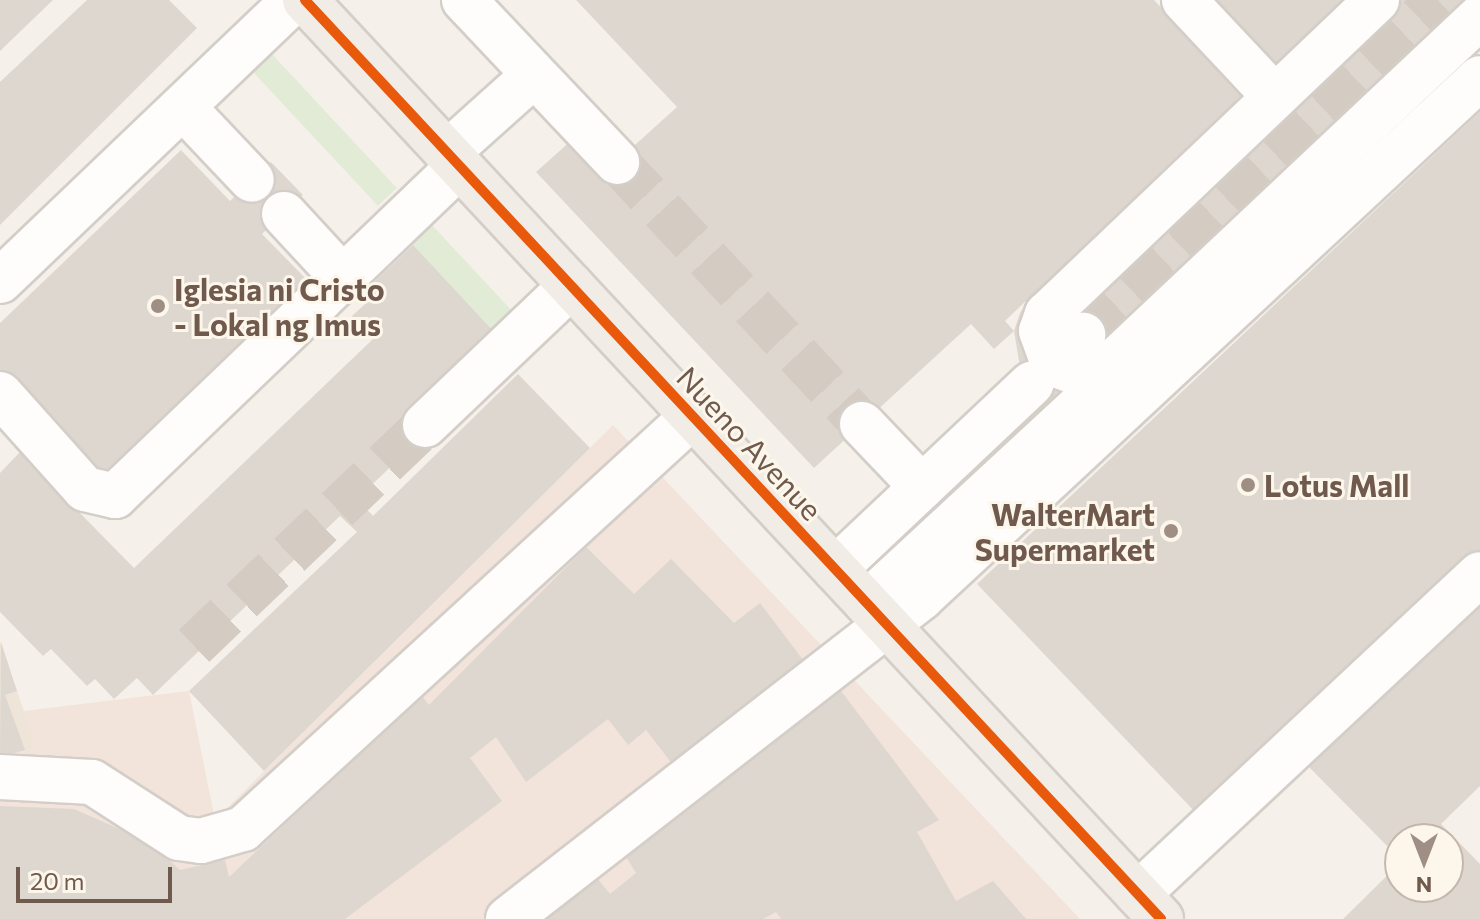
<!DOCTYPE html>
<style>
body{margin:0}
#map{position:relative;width:1480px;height:919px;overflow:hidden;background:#f5f1ea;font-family:Commissioner,sans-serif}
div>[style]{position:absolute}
.residential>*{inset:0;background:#eee4d8}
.commercial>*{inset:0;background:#f2e3db}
.green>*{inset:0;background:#e2ebd6;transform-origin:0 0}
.building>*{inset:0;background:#ded7d0}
.minor-tunnel>*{height:44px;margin-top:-22px;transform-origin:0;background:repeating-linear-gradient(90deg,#d4cbc3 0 44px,transparent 0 66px)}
.roads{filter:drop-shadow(2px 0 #d4cec8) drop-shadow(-2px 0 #d4cec8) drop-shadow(0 2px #d4cec8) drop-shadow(0 -2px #d4cec8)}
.minor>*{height:44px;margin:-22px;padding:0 22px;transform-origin:22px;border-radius:22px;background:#fefdfc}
.major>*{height:44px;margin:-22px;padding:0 22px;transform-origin:22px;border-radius:22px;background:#f1ede6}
.cycleway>*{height:10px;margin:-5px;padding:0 5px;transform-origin:5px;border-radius:5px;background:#e8590c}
.dots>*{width:22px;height:22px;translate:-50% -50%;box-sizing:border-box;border:4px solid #fdf6eb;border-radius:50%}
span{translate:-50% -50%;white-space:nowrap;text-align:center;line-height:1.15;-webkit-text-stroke:6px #fdf6eb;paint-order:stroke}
.poi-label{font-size:30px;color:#70594d;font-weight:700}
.left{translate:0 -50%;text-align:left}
.right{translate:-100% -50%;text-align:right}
.street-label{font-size:30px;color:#70594d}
.north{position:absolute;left:1384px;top:823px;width:80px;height:80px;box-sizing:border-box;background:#fdf6eb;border:2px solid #c5b7ac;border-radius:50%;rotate:180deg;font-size:22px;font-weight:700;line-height:32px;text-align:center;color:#70594d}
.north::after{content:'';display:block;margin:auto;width:28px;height:36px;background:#9f8e84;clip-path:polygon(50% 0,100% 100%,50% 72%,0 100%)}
.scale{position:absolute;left:16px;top:867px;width:156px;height:36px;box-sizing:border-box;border:4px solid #70594d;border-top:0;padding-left:10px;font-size:24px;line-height:28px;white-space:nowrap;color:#70594d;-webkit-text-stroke:6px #fdf6eb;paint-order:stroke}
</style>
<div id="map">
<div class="residential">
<div style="clip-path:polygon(0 641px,36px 747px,0 757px)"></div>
</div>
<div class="commercial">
<div style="clip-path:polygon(613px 425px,1080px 919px,0 919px,0 757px,35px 747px,24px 711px,189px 691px,215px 820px)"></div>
</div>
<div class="green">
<div style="left:270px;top:52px;width:186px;height:26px;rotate:47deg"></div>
<div style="left:431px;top:224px;width:134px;height:28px;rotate:47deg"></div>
</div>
<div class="building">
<div style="clip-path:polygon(0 0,53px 0,0 51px)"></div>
<div style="clip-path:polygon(87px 0,169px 0,197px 28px,0 225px,0 82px)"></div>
<div style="clip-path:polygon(evenodd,576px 0,1154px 0,1246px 98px,1277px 66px,1216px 0,1480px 0,1480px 48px,1117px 387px,1063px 402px,1046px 395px,1020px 367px,1014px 331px,994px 349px,971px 324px,814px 468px,536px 172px,573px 139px,605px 172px,677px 107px,576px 0,1031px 296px,1020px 313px,1014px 331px,1005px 321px,1031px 296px)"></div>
<div style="clip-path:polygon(1480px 112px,1480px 550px,1198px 815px,977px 584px)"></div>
<div style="clip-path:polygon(181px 150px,230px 201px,271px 162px,303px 195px,262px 234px,316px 289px,111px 485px,0 371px,0 323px)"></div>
<div style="clip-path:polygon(413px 245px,496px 334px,429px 430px,357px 499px,373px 516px,518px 374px,590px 448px,264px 771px,189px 691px,357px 532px,340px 516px,153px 695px,137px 678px,114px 699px,95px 679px,87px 686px,51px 649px,43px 656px,0 612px,0 473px,20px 452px,134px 568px,373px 339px,352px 316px,375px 295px,368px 288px)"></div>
<div style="clip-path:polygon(586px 547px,634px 594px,671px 559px,734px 623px,760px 603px,810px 669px,677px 770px,646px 730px,628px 745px,608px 719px,526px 782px,496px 737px,470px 758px,502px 801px,345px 919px,0 919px,0 806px,74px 809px,149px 842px,180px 870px,225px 860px,229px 877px,422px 696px,429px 705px)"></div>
<div style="clip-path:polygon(1480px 594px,1480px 786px,1441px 824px,1480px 864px,1480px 919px,1343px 919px,1400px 863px,1400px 887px,1448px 887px,1448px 839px,1400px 839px,1400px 859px,1305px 763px)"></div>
<div style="clip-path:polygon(1px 642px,17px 691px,5px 695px,25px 750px,0 757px)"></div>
<div style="clip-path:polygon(835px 683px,939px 820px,917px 832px,956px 901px,993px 881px,1026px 919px,781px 919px,776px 912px,763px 919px,535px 919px,593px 873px,610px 894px,636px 873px,622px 850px)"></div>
</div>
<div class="minor-tunnel">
<div style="left:617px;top:162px;width:359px;rotate:46.9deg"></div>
<div style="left:1083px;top:335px;width:488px;rotate:-43.3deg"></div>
<div style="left:194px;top:646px;width:320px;rotate:-43.7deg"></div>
</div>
<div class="roads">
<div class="minor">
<div style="left:464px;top:0;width:223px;rotate:46.6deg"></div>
<div style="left:1184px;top:0;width:112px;rotate:46.8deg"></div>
<div style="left:1377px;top:0;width:456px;rotate:136.4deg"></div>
<div style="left:1047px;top:314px;width:18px;rotate:109deg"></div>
<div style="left:1041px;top:331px;width:35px;rotate:70deg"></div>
<div style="left:1053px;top:364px;width:35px;rotate:20deg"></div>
<div style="left:1086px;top:376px;width:19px;rotate:-16deg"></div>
<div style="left:1104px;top:371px;width:516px;rotate:-43.27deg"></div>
<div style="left:183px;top:107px;width:100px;rotate:46.6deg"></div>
<div style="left:447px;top:153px;width:117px;rotate:-41.9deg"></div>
<div style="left:284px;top:214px;width:87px;rotate:47.3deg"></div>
<div style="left:0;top:281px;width:407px;rotate:-43.7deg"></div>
<div style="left:1068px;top:349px;width:21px;rotate:-43deg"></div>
<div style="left:0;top:394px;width:127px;rotate:48.2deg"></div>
<div style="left:85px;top:489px;width:31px;rotate:13deg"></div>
<div style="left:115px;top:496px;width:477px;rotate:-43.8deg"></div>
<div style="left:862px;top:424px;width:87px;rotate:46.4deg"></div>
<div style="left:425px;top:425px;width:202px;rotate:-43.6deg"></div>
<div style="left:835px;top:569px;width:270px;rotate:-43.3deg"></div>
<div style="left:867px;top:603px;width:294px;rotate:-42.8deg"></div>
<div style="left:1083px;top:403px;width:55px;rotate:-51.7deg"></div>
<div style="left:0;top:777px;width:92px;rotate:3.1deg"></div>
<div style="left:92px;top:782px;width:103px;rotate:32.8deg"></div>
<div style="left:179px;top:838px;width:22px;rotate:8deg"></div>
<div style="left:201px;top:841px;width:44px;rotate:-15.9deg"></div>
<div style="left:243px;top:829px;width:611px;rotate:-42.55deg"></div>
<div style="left:1138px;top:894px;width:468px;rotate:-43.1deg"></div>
<div style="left:508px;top:919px;width:523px;rotate:-37.86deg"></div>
<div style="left:921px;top:598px;width:763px;rotate:-42.93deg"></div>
</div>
<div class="major">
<div style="left:305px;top:0;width:1256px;rotate:47.03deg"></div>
</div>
</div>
<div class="cycleway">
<div style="left:305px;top:0;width:1256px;rotate:47.03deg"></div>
</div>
<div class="dots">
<div style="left:158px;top:306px;background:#9f8e84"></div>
<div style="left:1248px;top:485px;background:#9f8e84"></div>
<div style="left:1171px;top:531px;background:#9f8e84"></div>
</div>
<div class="poi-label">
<span class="left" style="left:174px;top:306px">Iglesia ni Cristo<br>- Lokal ng Imus</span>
<span class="left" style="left:1264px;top:485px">Lotus Mall</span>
<span class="right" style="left:1155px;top:531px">WalterMart<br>Supermarket</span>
</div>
<div class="street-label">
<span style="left:750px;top:443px;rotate:47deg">Nueno Avenue</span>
</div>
<div class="north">N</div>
<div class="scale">20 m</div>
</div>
